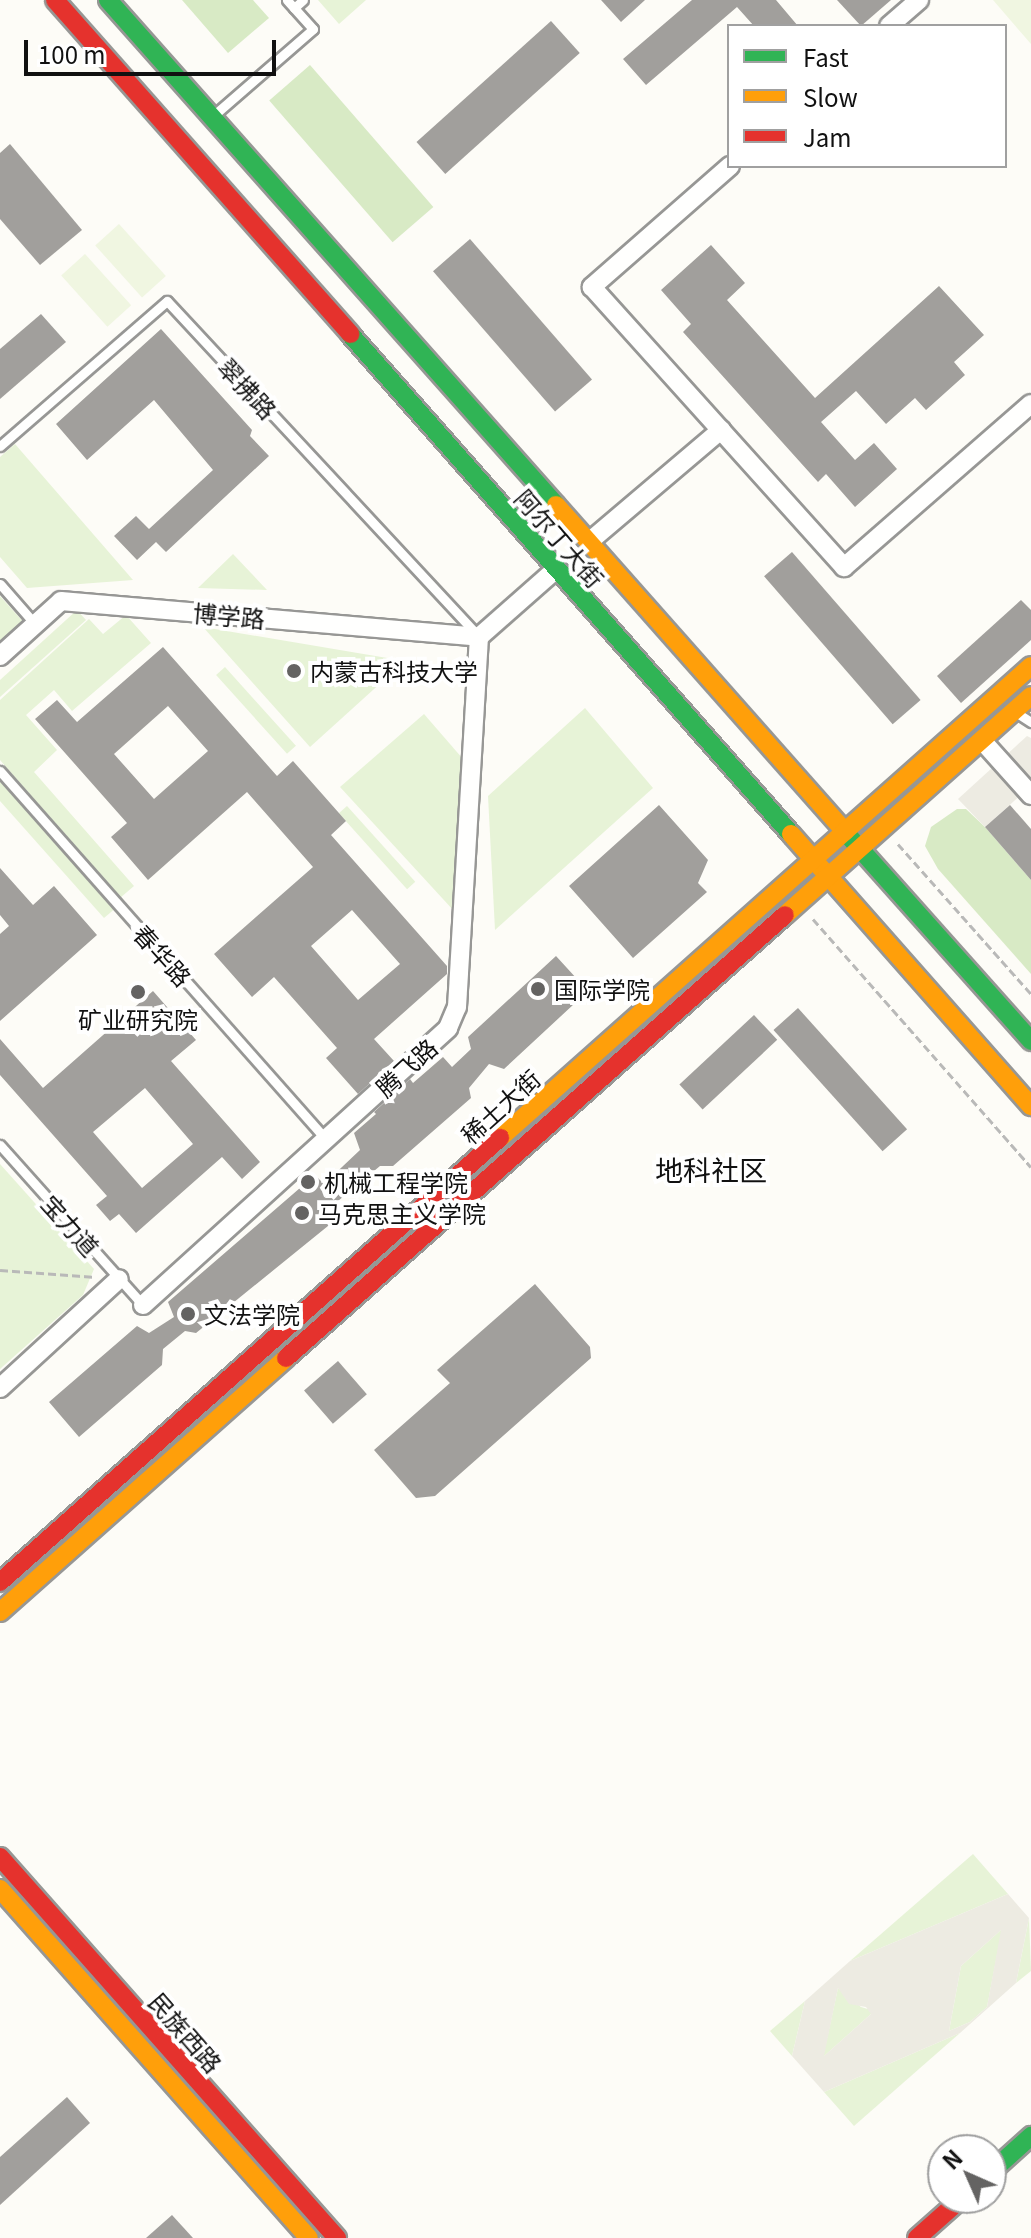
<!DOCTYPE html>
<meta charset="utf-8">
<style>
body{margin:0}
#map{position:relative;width:1031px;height:2238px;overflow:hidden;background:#fdfcf7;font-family:Georgia,"Noto Sans SC",serif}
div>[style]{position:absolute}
.green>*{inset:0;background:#e7f3d7;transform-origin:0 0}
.forest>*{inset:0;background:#d8eac5;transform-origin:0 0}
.pitch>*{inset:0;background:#f0f6e1;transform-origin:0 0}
.plaza>*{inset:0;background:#edebe2}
.building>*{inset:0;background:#a19f9c;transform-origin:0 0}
.path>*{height:3px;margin-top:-1.5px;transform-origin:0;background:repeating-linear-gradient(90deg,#b9b9b8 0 8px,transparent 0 12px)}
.roads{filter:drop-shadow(2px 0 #979795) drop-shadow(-2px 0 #979795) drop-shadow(0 2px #979795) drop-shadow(0 -2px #979795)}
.lane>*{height:9px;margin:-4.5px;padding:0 4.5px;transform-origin:4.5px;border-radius:4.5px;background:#fffffe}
.street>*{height:18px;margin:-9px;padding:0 9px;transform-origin:9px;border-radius:9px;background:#fffffe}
.fast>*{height:18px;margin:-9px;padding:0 9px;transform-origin:9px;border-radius:9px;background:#30b455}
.slow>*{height:18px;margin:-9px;padding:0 9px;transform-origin:9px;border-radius:9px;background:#ff9f0a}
.jam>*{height:18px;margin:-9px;padding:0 9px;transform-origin:9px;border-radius:9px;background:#e5322d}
.dots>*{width:22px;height:22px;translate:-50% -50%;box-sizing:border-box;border:4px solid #fff;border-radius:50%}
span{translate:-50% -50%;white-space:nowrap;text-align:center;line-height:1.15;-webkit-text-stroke:8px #fff;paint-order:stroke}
.street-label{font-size:24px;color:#111}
.poi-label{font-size:24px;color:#111}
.left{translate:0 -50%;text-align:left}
.quarter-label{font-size:28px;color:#111}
.legend{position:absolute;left:727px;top:24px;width:280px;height:144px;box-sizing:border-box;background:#fff;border:2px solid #a0a0a0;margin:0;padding:10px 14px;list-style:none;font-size:24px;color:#111}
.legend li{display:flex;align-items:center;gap:16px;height:40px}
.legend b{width:40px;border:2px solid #a0a0a0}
.north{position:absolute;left:927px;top:2134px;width:80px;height:80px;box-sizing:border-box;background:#fff;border:2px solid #a0a0a0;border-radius:50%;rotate:315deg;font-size:22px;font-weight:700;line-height:32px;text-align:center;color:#111}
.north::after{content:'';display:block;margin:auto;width:28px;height:36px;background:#646362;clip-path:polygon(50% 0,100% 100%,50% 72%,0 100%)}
.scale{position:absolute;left:24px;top:40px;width:252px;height:36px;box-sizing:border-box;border:4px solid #111;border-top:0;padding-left:10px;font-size:24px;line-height:28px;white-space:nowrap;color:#111;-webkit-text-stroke:6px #fff;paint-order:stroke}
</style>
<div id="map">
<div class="green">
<div style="clip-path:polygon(318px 0,366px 0,339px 24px)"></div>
<div style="clip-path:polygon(15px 444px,133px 580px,27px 588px,0 557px,0 457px)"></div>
<div style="clip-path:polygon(233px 554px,267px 590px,198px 588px)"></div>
<div style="clip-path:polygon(0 596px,27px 626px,0 650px)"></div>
<div style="clip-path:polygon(77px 610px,86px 620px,0 697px,0 680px)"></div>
<div style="clip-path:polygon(126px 615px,151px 643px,72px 711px,54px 690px,26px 715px,57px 750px,34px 772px,134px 886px,120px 898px,0 760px,0 700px,89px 619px,103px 634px)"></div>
<div style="clip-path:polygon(203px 627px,405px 661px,310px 747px)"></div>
<div style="left:225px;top:667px;width:106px;height:12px;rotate:48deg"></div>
<div style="clip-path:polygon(585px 708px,653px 788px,495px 930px,488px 796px)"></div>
<div style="clip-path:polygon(424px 714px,463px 759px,454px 911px,340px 787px)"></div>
<div style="clip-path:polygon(0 779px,117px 907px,104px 918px,0 801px)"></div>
<div style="left:347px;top:806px;width:102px;height:11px;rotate:48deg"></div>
<div style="clip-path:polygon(0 1164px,94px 1269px,83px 1295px,0 1369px)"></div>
<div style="clip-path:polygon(973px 1854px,1008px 1894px,850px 1961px)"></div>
<div style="clip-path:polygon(1029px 1918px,1031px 1971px,1016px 1983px)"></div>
<div style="clip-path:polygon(1002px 1929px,987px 2007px,970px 2022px,949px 2031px,961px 1966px)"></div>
<div style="clip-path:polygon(838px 1988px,861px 2007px,871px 2010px,871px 2014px,823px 2057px)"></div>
<div style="clip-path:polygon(805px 2001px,792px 2056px,770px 2031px)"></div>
<div style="clip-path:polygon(960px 2033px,854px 2126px,824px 2092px)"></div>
</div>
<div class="forest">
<div style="clip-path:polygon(182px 0,253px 0,269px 18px,228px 53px)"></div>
<div style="left:310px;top:65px;width:188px;height:54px;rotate:49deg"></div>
<div style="clip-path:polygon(957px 809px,966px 809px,985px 827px,1031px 880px,1031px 974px,938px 869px,925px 846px,931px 827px)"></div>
</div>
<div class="pitch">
<div style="clip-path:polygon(993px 0,1031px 0,1031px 44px)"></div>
<div style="left:119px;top:224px;width:70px;height:32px;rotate:48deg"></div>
<div style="left:85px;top:254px;width:69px;height:32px;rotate:48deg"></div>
</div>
<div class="plaza">
<div style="clip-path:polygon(1027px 736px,1031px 738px,1031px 786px,985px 827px,958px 799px)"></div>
<div style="clip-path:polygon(evenodd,1008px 1894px,1029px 1918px,1016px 1983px,960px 2033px,824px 2092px,792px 2056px,805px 2001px,850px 1961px,1008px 1894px,1001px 1930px,987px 2007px,970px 2022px,949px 2031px,961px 1966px,1001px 1930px,1008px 1894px,838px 1988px,849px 2004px,866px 2007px,871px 2014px,824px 2056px,838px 1988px)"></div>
</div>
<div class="building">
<div style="clip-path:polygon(601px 0,645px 0,621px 22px)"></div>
<div style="clip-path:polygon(692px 0,776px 0,798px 26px,754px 26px,737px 7px,646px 85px,623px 59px)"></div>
<div style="clip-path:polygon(837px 0,891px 0,861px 26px)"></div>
<div style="left:551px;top:21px;width:43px;height:181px;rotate:48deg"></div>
<div style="clip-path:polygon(10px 144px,82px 230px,40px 265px,0 219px,0 153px)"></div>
<div style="left:470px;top:239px;width:186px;height:49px;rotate:49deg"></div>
<div style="clip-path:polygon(711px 245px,745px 283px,727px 300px,815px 398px,939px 286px,984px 335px,954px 362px,965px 375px,926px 410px,915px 398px,886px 424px,856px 391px,821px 422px,855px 460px,874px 443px,897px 469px,855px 507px,826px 474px,818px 482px,683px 332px,691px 324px,661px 290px)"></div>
<div style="clip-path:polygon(41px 314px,66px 342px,0 399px,0 349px)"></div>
<div style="clip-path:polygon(161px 329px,252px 430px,250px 436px,269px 456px,166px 552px,156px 542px,137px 560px,114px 536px,136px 516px,149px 529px,213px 470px,154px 400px,87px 460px,56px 424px)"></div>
<div style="left:792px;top:552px;width:196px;height:37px;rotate:49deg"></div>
<div style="clip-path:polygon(1021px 600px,1031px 610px,1031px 640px,961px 703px,937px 676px)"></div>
<div style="clip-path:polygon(evenodd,163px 647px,277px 776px,293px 761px,346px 821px,331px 835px,447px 966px,447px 974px,374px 1039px,394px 1061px,358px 1094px,326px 1058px,337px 1048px,274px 977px,252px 997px,214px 954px,313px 867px,247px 792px,148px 880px,111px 837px,127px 823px,35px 719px,57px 700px,77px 722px,163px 647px,168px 706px,208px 751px,154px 799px,114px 754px,168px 706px,163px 647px,352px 910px,400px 964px,358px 1000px,311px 946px,352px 910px)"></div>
<div style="clip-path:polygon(659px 805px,708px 860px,698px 883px,707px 892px,633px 958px,569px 886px)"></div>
<div style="clip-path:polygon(1010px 805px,1031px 829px,1031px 880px,985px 827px)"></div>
<div style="clip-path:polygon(0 868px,33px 905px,54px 886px,97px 935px,0 1021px,0 934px,9px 926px,0 915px)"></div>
<div style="clip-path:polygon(556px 956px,588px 991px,504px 1069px,489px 1064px,469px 1088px,471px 1098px,393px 1166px,380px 1166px,338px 1201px,344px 1213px,196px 1333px,185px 1331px,163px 1349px,162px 1365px,79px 1437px,49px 1402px,137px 1326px,149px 1333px,174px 1317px,168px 1302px,315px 1175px,324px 1184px,360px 1150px,354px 1133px,376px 1114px,374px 1112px,410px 1079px,413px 1083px,443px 1057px,452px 1067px,471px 1049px,468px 1037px)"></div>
<div style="clip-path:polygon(evenodd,153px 991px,196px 1040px,171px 1061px,260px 1162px,242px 1179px,222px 1157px,136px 1233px,119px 1214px,110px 1221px,96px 1205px,107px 1196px,0 1075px,0 1039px,43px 1088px,153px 991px,145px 1088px,193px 1144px,142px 1188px,93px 1132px,145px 1088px)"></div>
<div style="left:798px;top:1008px;width:163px;height:33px;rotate:48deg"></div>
<div style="left:754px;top:1015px;width:34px;height:102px;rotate:47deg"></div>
<div style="clip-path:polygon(535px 1284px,590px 1347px,591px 1358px,435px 1496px,416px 1498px,374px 1450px,450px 1383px,437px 1370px)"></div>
<div style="left:338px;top:1361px;width:44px;height:45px;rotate:49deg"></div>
<div style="clip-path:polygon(67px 2097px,90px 2123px,0 2205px,0 2157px)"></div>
<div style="clip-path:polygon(172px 2215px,193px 2238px,146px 2238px)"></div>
</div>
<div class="path">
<div style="left:898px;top:844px;width:200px;rotate:48.4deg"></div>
<div style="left:813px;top:919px;width:330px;rotate:48.7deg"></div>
<div style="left:0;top:1270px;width:96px;rotate:4.2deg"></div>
</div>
<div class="roads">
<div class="lane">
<div style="left:294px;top:8px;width:12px;rotate:-42deg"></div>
<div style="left:214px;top:115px;width:131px;rotate:-41deg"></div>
<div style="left:313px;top:29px;width:39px;rotate:-132deg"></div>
<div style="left:0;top:446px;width:221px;rotate:-41deg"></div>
<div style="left:167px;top:301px;width:456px;rotate:47.1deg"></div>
<div style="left:0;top:584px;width:53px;rotate:48.8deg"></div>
<div style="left:1017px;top:713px;width:17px;rotate:33deg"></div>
<div style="left:0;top:771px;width:492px;rotate:48.5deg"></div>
<div style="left:0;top:1145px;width:215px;rotate:48.2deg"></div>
</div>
<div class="street">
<div style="left:889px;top:26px;width:40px;rotate:-41deg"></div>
<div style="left:730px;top:166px;width:184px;rotate:138.8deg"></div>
<div style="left:592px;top:287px;width:377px;rotate:48deg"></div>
<div style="left:844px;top:567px;width:248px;rotate:-41.1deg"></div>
<div style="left:590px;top:541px;width:172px;rotate:-40.3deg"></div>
<div style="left:479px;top:637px;width:103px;rotate:-41.4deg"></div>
<div style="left:0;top:656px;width:82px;rotate:-42deg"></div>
<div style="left:61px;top:601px;width:420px;rotate:4.9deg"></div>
<div style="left:987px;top:746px;width:66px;rotate:48.1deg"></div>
<div style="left:143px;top:1305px;width:412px;rotate:-42.2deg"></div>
<div style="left:448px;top:1028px;width:23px;rotate:-67deg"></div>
<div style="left:457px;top:1007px;width:371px;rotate:-86.6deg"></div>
<div style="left:0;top:1388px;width:161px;rotate:-42.5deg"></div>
</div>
<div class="fast">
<div style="left:108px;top:0;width:675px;rotate:48.42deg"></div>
<div style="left:350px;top:334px;width:667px;rotate:48.59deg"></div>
<div style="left:845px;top:832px;width:280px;rotate:48.3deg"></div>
<div style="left:991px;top:2172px;width:54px;rotate:-42deg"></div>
</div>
<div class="slow">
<div style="left:556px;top:505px;width:436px;rotate:48.5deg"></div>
<div style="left:791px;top:834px;width:363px;rotate:48.6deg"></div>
<div style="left:785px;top:915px;width:329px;rotate:-41.7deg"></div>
<div style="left:500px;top:1138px;width:710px;rotate:-41.63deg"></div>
<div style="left:0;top:1612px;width:383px;rotate:-41.6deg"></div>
<div style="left:0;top:1889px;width:466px;rotate:48.5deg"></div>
</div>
<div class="jam">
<div style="left:55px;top:0;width:446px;rotate:48.5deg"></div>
<div style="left:286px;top:1358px;width:667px;rotate:-41.6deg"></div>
<div style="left:0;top:1582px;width:669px;rotate:-41.61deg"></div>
<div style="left:0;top:1857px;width:509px;rotate:48.51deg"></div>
<div style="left:917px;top:2238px;width:60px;rotate:-41.6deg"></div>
</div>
</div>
<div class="dots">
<div style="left:294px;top:671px;background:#646362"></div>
<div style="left:538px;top:989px;background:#646362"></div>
<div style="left:138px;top:992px;background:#646362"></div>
<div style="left:308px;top:1182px;background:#646362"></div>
<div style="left:302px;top:1213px;background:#646362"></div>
<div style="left:188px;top:1314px;background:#646362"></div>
</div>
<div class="street-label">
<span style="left:248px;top:388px;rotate:47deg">翠拂路</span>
<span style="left:560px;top:538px;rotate:49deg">阿尔丁大街</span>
<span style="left:229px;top:615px;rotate:5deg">博学路</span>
<span style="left:163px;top:955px;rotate:48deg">春华路</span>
<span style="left:406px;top:1067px;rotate:-42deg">腾飞路</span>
<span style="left:500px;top:1106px;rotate:-42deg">稀土大街</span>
<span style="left:71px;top:1225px;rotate:48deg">宝力道</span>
<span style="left:186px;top:2032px;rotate:49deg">民族西路</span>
</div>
<div class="poi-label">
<span class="left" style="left:310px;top:671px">内蒙古科技大学</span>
<span class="left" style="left:554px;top:989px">国际学院</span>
<span style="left:138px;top:1019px">矿业研究院</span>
<span class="left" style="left:324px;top:1182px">机械工程学院</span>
<span class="left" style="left:318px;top:1213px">马克思主义学院</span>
<span class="left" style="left:204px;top:1314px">文法学院</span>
</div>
<div class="quarter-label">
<span style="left:711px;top:1169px">地科社区</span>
</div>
<ul class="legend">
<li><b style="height:10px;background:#30b455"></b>Fast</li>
<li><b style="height:10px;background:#ff9f0a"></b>Slow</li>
<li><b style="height:10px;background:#e5322d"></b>Jam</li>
</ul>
<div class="north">N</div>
<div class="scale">100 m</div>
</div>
